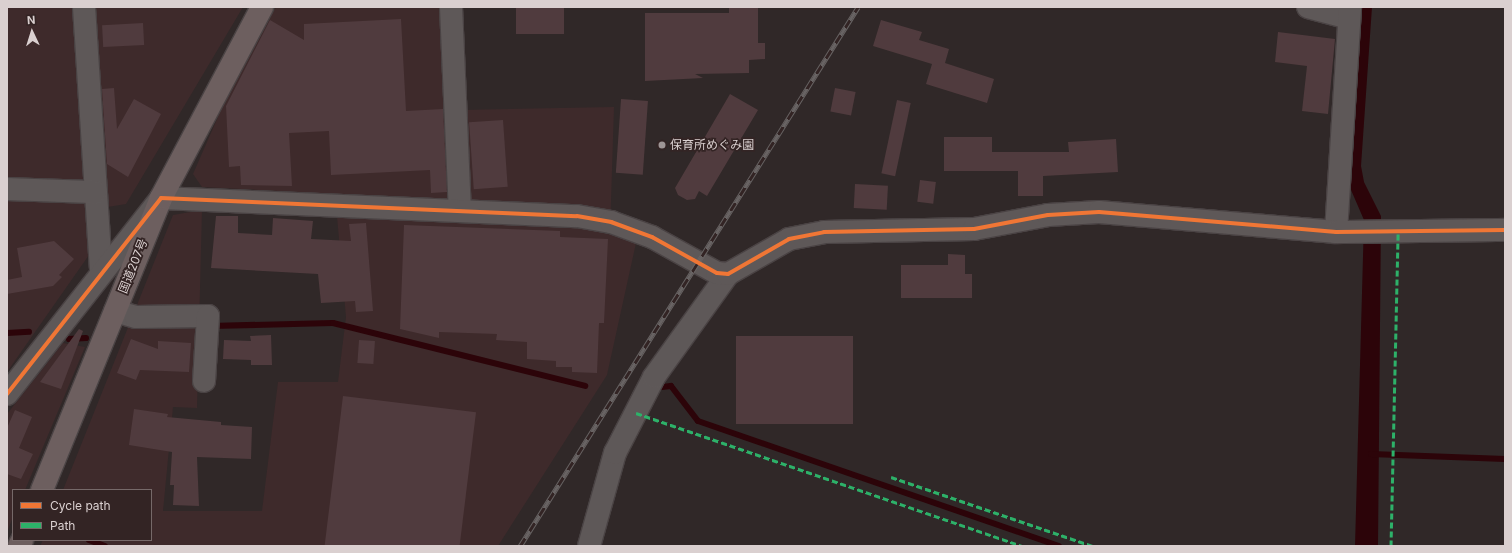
<!DOCTYPE html>
<meta charset="utf-8">
<style>
body{margin:0}
#map{position:relative;width:1512px;height:553px;overflow:hidden;background:#302828;font-family:Inter,"Noto Sans JP",sans-serif}
div>[style]{position:absolute}
.built>*{inset:0;background:#3e2a2b}
.water>*{inset:0;background:#2c0409}
.stream>*{height:6px;margin:-3px;padding:0 3px;transform-origin:3px;border-radius:3px;background:#2c0409}
.building>*{inset:0;background:#503b3e;transform-origin:0 0}
.roads{filter:drop-shadow(1px 0 #4a4344) drop-shadow(-1px 0 #4a4344) drop-shadow(0 1px #4a4344) drop-shadow(0 -1px #4a4344)}
.minor>*{height:22px;margin:-11px;padding:0 11px;transform-origin:11px;border-radius:11px;background:#5e5858}
.tertiary>*{height:22px;margin:-11px;padding:0 11px;transform-origin:11px;border-radius:11px;background:#5e5858}
.trunk>*{height:22px;margin:-11px;padding:0 11px;transform-origin:11px;border-radius:11px;background:#6d5f5f}
.rail>*{height:4.5px;margin-top:-2.25px;transform-origin:0;background:repeating-linear-gradient(90deg,#332424 0 9px,#686363 0 18px);box-sizing:border-box;border-block:1px solid #686363}
.quiet>*{height:3px;margin-top:-1.5px;transform-origin:0;background:repeating-linear-gradient(90deg,#2db169 0 6px,transparent 0 9px)}
.cycleway>*{height:4px;margin:-2px;padding:0 2px;transform-origin:2px;border-radius:2px;background:#f07635}
.dots>*{width:11px;height:11px;translate:-50% -50%;box-sizing:border-box;border:2px solid #332424;border-radius:50%}
span{translate:-50% -50%;white-space:nowrap;text-align:center;line-height:1.15;-webkit-text-stroke:3.5px #332424;paint-order:stroke}
.poi-label{font-size:12px;color:#dad0d0}
.left{translate:0 -50%;text-align:left}
.street-label{font-size:12px;color:#dad0d0}
.frame{position:absolute;inset:0;border:8px solid #dad0d0;pointer-events:none}
.legend{position:absolute;left:12px;top:489px;width:140px;height:52px;box-sizing:border-box;background:#332424;border:1px solid #766969;margin:0;padding:5px 7px;list-style:none;font-size:12px;color:#dad0d0}
.legend li{display:flex;align-items:center;gap:8px;height:20px}
.legend b{width:20px;border:1px solid #766969}
.north{position:absolute;left:12px;top:12px;width:40px;height:40px;-webkit-text-stroke:3px #332424;paint-order:stroke;rotate:356deg;font-size:11px;font-weight:700;line-height:16px;text-align:center;color:#dad0d0}
.north::after{content:'';display:block;margin:auto;width:14px;height:18px;background:#dad0d0;clip-path:polygon(50% 0,100% 100%,50% 72%,0 100%)}
</style>
<div id="map">
<div class="built">
<div style="clip-path:polygon(7px 7px,243px 7px,126px 204px,89px 210px,89px 255px,7px 372px)"></div>
<div style="clip-path:polygon(276px 7px,456px 7px,461px 110px,614px 107px,610px 233px,636px 243px,607px 375px,498px 546px,40px 546px,43px 540px,151px 540px,151px 490px,63px 490px,173px 215px,202px 210px,197px 408px,173px 407px,163px 511px,262px 511px,278px 382px,338px 382px,346px 317px,335px 194px,202px 187px,193px 174px,238px 71px)"></div>
<div style="clip-path:polygon(63px 343px,85px 347px,25px 490px,13px 490px,13px 517px,7px 532px,7px 414px)"></div>
</div>
<div class="water">
<div style="clip-path:polygon(1358px 7px,1372px 7px,1361px 166px,1364px 182px,1381px 216px,1378px 546px,1355px 546px,1364px 220px,1348px 183px)"></div>
</div>
<div class="stream">
<div style="left:210px;top:326px;width:123px;rotate:-1.4deg"></div>
<div style="left:333px;top:323px;width:260px;rotate:14deg"></div>
<div style="left:7px;top:333px;width:22px;rotate:-3deg"></div>
<div style="left:69px;top:339px;width:17px;rotate:-3deg"></div>
<div style="left:662px;top:387px;width:9px;rotate:-6deg"></div>
<div style="left:671px;top:386px;width:44px;rotate:52.4deg"></div>
<div style="left:698px;top:421px;width:382px;rotate:19.1deg"></div>
<div style="left:1371px;top:454px;width:134px;rotate:2.1deg"></div>
<div style="left:89px;top:540px;width:17px;rotate:21deg"></div>
</div>
<div class="building">
<div style="left:516px;top:7px;width:48px;height:27px"></div>
<div style="clip-path:polygon(729px 7px,758px 7px,758px 43px,765px 43px,765px 59px,749px 60px,749px 73px,695px 74px,703px 78px,645px 81px,645px 13px,729px 13px)"></div>
<div style="clip-path:polygon(401px 19px,406px 111px,443px 109px,447px 192px,431px 193px,430px 170px,331px 175px,329px 131px,289px 133px,292px 186px,241px 185px,240px 166px,229px 167px,226px 106px,270px 20px,304px 40px,304px 24px)"></div>
<div style="clip-path:polygon(881px 20px,922px 32px,919px 40px,949px 49px,945px 63px,994px 79px,987px 103px,926px 84px,932px 64px,873px 46px)"></div>
<div style="left:143px;top:23px;width:22px;height:41px;rotate:87deg"></div>
<div style="clip-path:polygon(1278px 32px,1335px 39px,1328px 114px,1302px 111px,1307px 66px,1275px 62px)"></div>
<div style="clip-path:polygon(114px 88px,117px 129px,134px 99px,161px 114px,128px 177px,107px 164px,102px 89px)"></div>
<div style="left:835px;top:88px;width:21px;height:24px;rotate:11deg"></div>
<div style="clip-path:polygon(730px 94px,758px 110px,707px 196px,699px 191px,695px 199px,687px 200px,678px 195px,675px 188px)"></div>
<div style="left:621px;top:99px;width:27px;height:74px;rotate:4deg"></div>
<div style="left:897px;top:100px;width:14px;height:75px;rotate:12deg"></div>
<div style="left:503px;top:120px;width:67px;height:34px;rotate:86deg"></div>
<div style="clip-path:polygon(944px 137px,992px 137px,992px 152px,1069px 152px,1068px 142px,1116px 139px,1118px 172px,1043px 176px,1043px 196px,1018px 196px,1018px 171px,944px 171px)"></div>
<div style="left:920px;top:180px;width:16px;height:22px;rotate:7deg"></div>
<div style="left:855px;top:184px;width:33px;height:24px;rotate:3deg"></div>
<div style="clip-path:polygon(216px 216px,238px 216px,238px 233px,272px 235px,273px 218px,313px 221px,311px 239px,351px 241px,349px 224px,366px 223px,373px 311px,356px 312px,355px 301px,321px 303px,318px 274px,211px 268px)"></div>
<div style="clip-path:polygon(404px 225px,560px 231px,560px 237px,608px 239px,604px 323px,599px 323px,597px 373px,572px 372px,572px 367px,556px 367px,556px 361px,527px 359px,527px 342px,496px 340px,497px 334px,439px 332px,439px 338px,400px 329px)"></div>
<div style="clip-path:polygon(54px 241px,74px 259px,59px 275px,62px 277px,53px 286px,7px 294px,7px 280px,22px 277px,17px 248px)"></div>
<div style="clip-path:polygon(948px 254px,965px 255px,965px 274px,972px 274px,972px 298px,901px 298px,901px 265px,948px 265px)"></div>
<div style="clip-path:polygon(79px 329px,83px 331px,61px 389px,40px 382px)"></div>
<div style="clip-path:polygon(271px 335px,272px 365px,251px 365px,251px 360px,223px 359px,224px 340px,251px 341px,250px 336px)"></div>
<div style="left:736px;top:336px;width:117px;height:88px"></div>
<div style="clip-path:polygon(131px 339px,158px 349px,158px 341px,191px 343px,189px 372px,140px 370px,136px 380px,117px 373px)"></div>
<div style="left:359px;top:340px;width:16px;height:23px;rotate:4deg"></div>
<div style="left:343px;top:396px;width:134px;height:151px;rotate:7deg"></div>
<div style="clip-path:polygon(134px 409px,168px 414px,167px 417px,221px 422px,221px 425px,252px 427px,251px 459px,197px 457px,199px 506px,173px 505px,174px 485px,170px 485px,172px 452px,129px 445px)"></div>
<div style="clip-path:polygon(15px 410px,32px 417px,19px 448px,33px 454px,21px 479px,7px 474px,7px 428px)"></div>
</div>
<div class="roads">
<div class="minor">
<div style="left:84px;top:7px;width:265px;rotate:86.3deg"></div>
<div style="left:451px;top:7px;width:204px;rotate:87.5deg"></div>
<div style="left:1308px;top:7px;width:42px;rotate:15deg"></div>
<div style="left:7px;top:189px;width:88px;rotate:2deg"></div>
<div style="left:1336px;top:232px;width:225px;rotate:-86.4deg"></div>
<div style="left:115px;top:311px;width:22px;rotate:16deg"></div>
<div style="left:136px;top:317px;width:72px;rotate:-0.8deg"></div>
<div style="left:208px;top:316px;width:65px;rotate:93.5deg"></div>
<div style="left:589px;top:546px;width:97px;rotate:-74.4deg"></div>
<div style="left:615px;top:453px;width:85px;rotate:-62.8deg"></div>
<div style="left:654px;top:377px;width:127px;rotate:-54.3deg"></div>
</div>
<div class="tertiary">
<div style="left:7px;top:394px;width:249px;rotate:-51.8deg"></div>
<div style="left:161px;top:198px;width:416px;rotate:2.5deg"></div>
<div style="left:577px;top:216px;width:35px;rotate:10deg"></div>
<div style="left:611px;top:222px;width:44px;rotate:20.1deg"></div>
<div style="left:652px;top:237px;width:74px;rotate:29deg"></div>
<div style="left:717px;top:273px;width:11px;rotate:5deg"></div>
<div style="left:728px;top:274px;width:70px;rotate:-29.8deg"></div>
<div style="left:789px;top:239px;width:36px;rotate:-11deg"></div>
<div style="left:824px;top:232px;width:150px;rotate:-1.1deg"></div>
<div style="left:974px;top:229px;width:75px;rotate:-10.7deg"></div>
<div style="left:1048px;top:215px;width:51px;rotate:-3.4deg"></div>
<div style="left:1099px;top:212px;width:238px;rotate:4.8deg"></div>
<div style="left:1336px;top:232px;width:169px;rotate:-0.7deg"></div>
</div>
<div class="trunk">
<div style="left:42px;top:490px;width:315px;rotate:-67.8deg"></div>
<div style="left:161px;top:198px;width:216px;rotate:-62.1deg"></div>
<div style="left:19px;top:546px;width:7px;rotate:-63deg"></div>
</div>
</div>
<div class="rail">
<div style="left:520px;top:546px;width:636px;rotate:-57.91deg"></div>
</div>
<div class="quiet">
<div style="left:636px;top:413px;width:408px;rotate:19deg"></div>
<div style="left:891px;top:477px;width:213px;rotate:18.9deg"></div>
<div style="left:1391px;top:546px;width:312px;rotate:-88.7deg"></div>
</div>
<div class="cycleway">
<div style="left:7px;top:394px;width:249px;rotate:-51.8deg"></div>
<div style="left:161px;top:198px;width:416px;rotate:2.5deg"></div>
<div style="left:577px;top:216px;width:35px;rotate:10deg"></div>
<div style="left:611px;top:222px;width:44px;rotate:20.1deg"></div>
<div style="left:652px;top:237px;width:74px;rotate:29deg"></div>
<div style="left:717px;top:273px;width:11px;rotate:5deg"></div>
<div style="left:728px;top:274px;width:70px;rotate:-29.8deg"></div>
<div style="left:789px;top:239px;width:36px;rotate:-11deg"></div>
<div style="left:824px;top:232px;width:150px;rotate:-1.1deg"></div>
<div style="left:974px;top:229px;width:75px;rotate:-10.7deg"></div>
<div style="left:1048px;top:215px;width:51px;rotate:-3.4deg"></div>
<div style="left:1099px;top:212px;width:238px;rotate:4.8deg"></div>
<div style="left:1336px;top:232px;width:169px;rotate:-0.7deg"></div>
</div>
<div class="dots">
<div style="left:662px;top:145px;background:#9e9595"></div>
</div>
<div class="poi-label">
<span class="left" style="left:670px;top:145px">保育所めぐみ園</span>
</div>
<div class="street-label">
<span style="left:133px;top:266px;rotate:-68deg">国道207号</span>
</div>
<div class="frame"></div>
<ul class="legend">
<li><b style="height:5px;background:#f07635"></b>Cycle path</li>
<li><b style="height:5px;background:#2db169"></b>Path</li>
</ul>
<div class="north">N</div>
</div>
